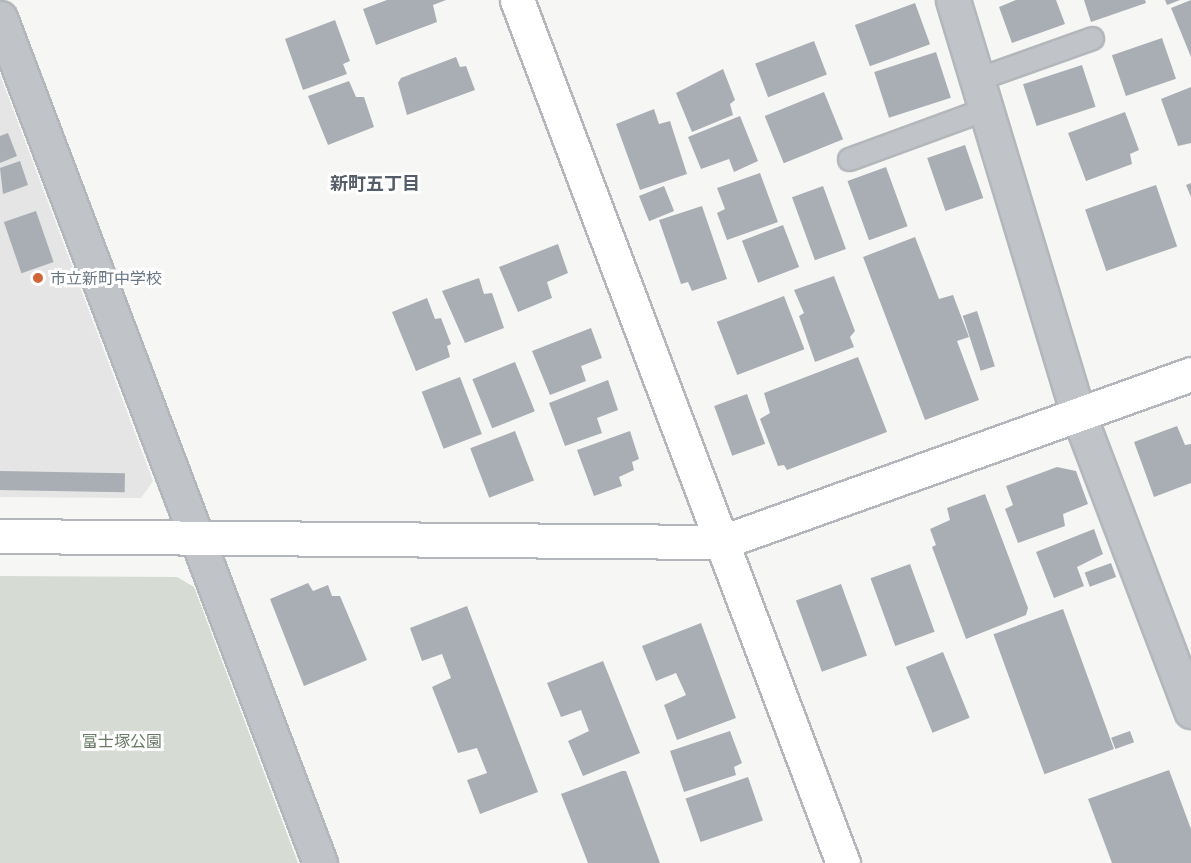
<!DOCTYPE html>
<meta charset="utf-8">
<style>
body{margin:0}
#map{position:relative;width:1191px;height:863px;overflow:hidden;background:#f6f6f4;font-family:Manrope,"Noto Sans JP",sans-serif}
div>[style]{position:absolute}
.built>*{inset:0;background:#e4e5e4}
.green>*{inset:0;background:#d6dbd3}
.building>*{inset:0;background:#a8aeb4;transform-origin:0 0}
.roads{filter:drop-shadow(2px 0 #b3b7bb) drop-shadow(-2px 0 #b3b7bb) drop-shadow(0 2px #b3b7bb) drop-shadow(0 -2px #b3b7bb)}
.lane>*{height:21px;margin:-10.5px;padding:0 10.5px;transform-origin:10.5px;border-radius:10.5px;background:#c0c3c7}
.street>*{height:33px;margin:-16.5px;padding:0 16.5px;transform-origin:16.5px;border-radius:16.5px;background:#c0c3c7}
.secondary>*{height:33px;margin:-16.5px;padding:0 16.5px;transform-origin:16.5px;border-radius:16.5px;background:#fff}
.dots>*{width:16px;height:16px;translate:-50% -50%;box-sizing:border-box;border:3px solid #fff;border-radius:50%}
span{translate:-50% -50%;white-space:nowrap;text-align:center;line-height:1.15;-webkit-text-stroke:6px #fff;paint-order:stroke}
.poi-label{font-size:16px;color:#687582}
.left{translate:0 -50%;text-align:left}
.park-label{font-size:16px;color:#697966}
.neighbourhood-label{font-size:18px;color:#555e68;font-weight:700}
</style>
<div id="map">
<div class="built">
<div style="clip-path:polygon(0 75px,153px 481px,141px 498px,0 497px)"></div>
</div>
<div class="green">
<div style="clip-path:polygon(0 576px,177px 577px,194px 587px,298px 863px,0 863px)"></div>
</div>
<div class="building">
<div style="clip-path:polygon(387px 0,446px 0,433px 5px,437px 22px,376px 45px,363px 9px)"></div>
<div style="clip-path:polygon(1016px 0,1056px 0,1065px 24px,1012px 43px,999px 7px)"></div>
<div style="clip-path:polygon(1084px 0,1145px 0,1146px 3px,1091px 22px)"></div>
<div style="clip-path:polygon(1165px 0,1180px 0,1167px 5px)"></div>
<div style="clip-path:polygon(1191px 0,1191px 57px,1171px 8px)"></div>
<div style="left:915px;top:3px;width:44px;height:64px;rotate:70deg"></div>
<div style="clip-path:polygon(335px 20px,350px 61px,343px 64px,347px 74px,303px 90px,285px 39px)"></div>
<div style="left:1162px;top:38px;width:43px;height:53px;rotate:71deg"></div>
<div style="left:814px;top:41px;width:36px;height:63px;rotate:69deg"></div>
<div style="left:936px;top:52px;width:48px;height:65px;rotate:72deg"></div>
<div style="clip-path:polygon(456px 57px,460px 67px,466px 66px,475px 90px,407px 115px,398px 83px,401px 78px)"></div>
<div style="left:1082px;top:65px;width:44px;height:62px;rotate:72deg"></div>
<div style="clip-path:polygon(723px 69px,735px 100px,730px 104px,733px 115px,692px 132px,676px 93px)"></div>
<div style="clip-path:polygon(349px 81px,356px 97px,364px 97px,374px 127px,328px 145px,308px 96px)"></div>
<div style="clip-path:polygon(1191px 87px,1191px 143px,1178px 146px,1161px 99px)"></div>
<div style="left:824px;top:92px;width:51px;height:64px;rotate:68deg"></div>
<div style="clip-path:polygon(654px 109px,659px 124px,670px 121px,687px 174px,640px 190px,616px 124px)"></div>
<div style="clip-path:polygon(1125px 112px,1139px 150px,1130px 154px,1132px 164px,1086px 181px,1068px 133px)"></div>
<div style="clip-path:polygon(740px 116px,758px 161px,734px 172px,729px 159px,701px 169px,688px 137px)"></div>
<div style="clip-path:polygon(8px 133px,17px 156px,0 163px,0 136px)"></div>
<div style="left:965px;top:145px;width:56px;height:40px;rotate:71deg"></div>
<div style="clip-path:polygon(20px 161px,28px 185px,3px 194px,0 168px)"></div>
<div style="left:886px;top:167px;width:63px;height:41px;rotate:70deg"></div>
<div style="clip-path:polygon(760px 173px,778px 222px,727px 240px,717px 213px,725px 209px,717px 188px)"></div>
<div style="clip-path:polygon(1191px 183px,1191px 197px,1186px 185px)"></div>
<div style="left:1156px;top:185px;width:65px;height:75px;rotate:71deg"></div>
<div style="left:664px;top:186px;width:27px;height:27px;rotate:68deg"></div>
<div style="left:823px;top:186px;width:67px;height:33px;rotate:70deg"></div>
<div style="clip-path:polygon(702px 206px,727px 279px,692px 291px,688px 282px,681px 284px,659px 220px)"></div>
<div style="left:36px;top:211px;width:54px;height:34px;rotate:71deg"></div>
<div style="left:783px;top:225px;width:45px;height:44px;rotate:69deg"></div>
<div style="clip-path:polygon(915px 237px,939px 299px,953px 295px,969px 337px,957px 341px,979px 400px,925px 420px,863px 257px)"></div>
<div style="clip-path:polygon(558px 244px,568px 273px,547px 282px,552px 298px,518px 312px,499px 267px)"></div>
<div style="clip-path:polygon(834px 276px,855px 331px,850px 337px,854px 347px,815px 362px,799px 316px,804px 313px,794px 290px)"></div>
<div style="clip-path:polygon(479px 278px,484px 294px,492px 293px,504px 328px,465px 343px,442px 291px)"></div>
<div style="left:784px;top:296px;width:57px;height:72px;rotate:69deg"></div>
<div style="clip-path:polygon(427px 298px,435px 319px,441px 318px,451px 344px,447px 346px,450px 357px,416px 371px,392px 312px)"></div>
<div style="left:977px;top:311px;width:58px;height:15px;rotate:72deg"></div>
<div style="clip-path:polygon(591px 328px,602px 358px,581px 366px,586px 381px,550px 395px,532px 351px)"></div>
<div style="clip-path:polygon(858px 357px,887px 432px,787px 470px,784px 465px,778px 466px,760px 419px,770px 413px,764px 393px)"></div>
<div style="left:515px;top:362px;width:53px;height:46px;rotate:68deg"></div>
<div style="left:460px;top:377px;width:61px;height:41px;rotate:69deg"></div>
<div style="clip-path:polygon(608px 380px,618px 410px,597px 418px,602px 433px,565px 446px,549px 403px)"></div>
<div style="left:747px;top:394px;width:53px;height:35px;rotate:70deg"></div>
<div style="clip-path:polygon(1177px 426px,1185px 445px,1191px 444px,1191px 483px,1154px 497px,1134px 442px)"></div>
<div style="left:515px;top:431px;width:53px;height:48px;rotate:69deg"></div>
<div style="clip-path:polygon(630px 431px,639px 459px,632px 462px,634px 470px,619px 477px,622px 486px,594px 496px,577px 450px)"></div>
<div style="clip-path:polygon(1057px 467px,1076px 471px,1088px 504px,1063px 514px,1065px 526px,1018px 543px,1005px 509px,1013px 505px,1006px 486px)"></div>
<div style="left:0;top:471px;width:125px;height:19px;rotate:1deg"></div>
<div style="clip-path:polygon(985px 494px,1028px 608px,1026px 615px,966px 639px,932px 547px,936px 545px,930px 529px,950px 520px,947px 508px)"></div>
<div style="clip-path:polygon(1094px 529px,1103px 554px,1077px 567px,1084px 586px,1054px 598px,1036px 552px)"></div>
<div style="left:1111px;top:563px;width:15px;height:28px;rotate:70deg"></div>
<div style="left:910px;top:564px;width:72px;height:42px;rotate:70deg"></div>
<div style="clip-path:polygon(308px 583px,313px 591px,328px 585px,332px 596px,340px 596px,367px 660px,304px 686px,270px 599px)"></div>
<div style="left:841px;top:584px;width:76px;height:48px;rotate:70deg"></div>
<div style="clip-path:polygon(467px 606px,538px 792px,480px 814px,467px 780px,487px 773px,477px 748px,458px 753px,432px 687px,451px 678px,442px 654px,422px 661px,410px 628px)"></div>
<div style="left:1063px;top:609px;width:149px;height:74px;rotate:70deg"></div>
<div style="clip-path:polygon(701px 623px,736px 718px,677px 740px,664px 705px,686px 695px,676px 673px,656px 681px,642px 646px)"></div>
<div style="left:943px;top:652px;width:71px;height:40px;rotate:68deg"></div>
<div style="clip-path:polygon(603px 661px,640px 753px,583px 776px,568px 741px,589px 731px,581px 710px,561px 717px,547px 683px)"></div>
<div style="clip-path:polygon(730px 731px,742px 763px,734px 767px,736px 775px,684px 792px,670px 751px)"></div>
<div style="left:1130px;top:731px;width:12px;height:20px;rotate:70deg"></div>
<div style="clip-path:polygon(1169px 770px,1191px 829px,1191px 863px,1112px 863px,1088px 799px)"></div>
<div style="clip-path:polygon(622px 771px,626px 771px,660px 863px,588px 863px,561px 794px)"></div>
<div style="left:748px;top:777px;width:46px;height:66px;rotate:71deg"></div>
</div>
<div class="roads">
<div class="lane">
<div style="left:977px;top:79px;width:122px;rotate:-19.6deg"></div>
<div style="left:849px;top:159px;width:146px;rotate:-20.1deg"></div>
</div>
<div class="street">
<div style="left:953px;top:0;width:432px;rotate:73.2deg"></div>
<div style="left:1078px;top:413px;width:319px;rotate:69.2deg"></div>
<div style="left:0;top:18px;width:904px;rotate:69.26deg"></div>
</div>
<div class="secondary">
<div style="left:517px;top:0;width:923px;rotate:69.31deg"></div>
<div style="left:0;top:536px;width:722px;rotate:0.48deg"></div>
<div style="left:722px;top:542px;width:498px;rotate:-19.7deg"></div>
</div>
</div>
<div class="dots">
<div style="left:38px;top:278px;background:#d26538"></div>
</div>
<div class="poi-label">
<span class="left" style="left:50px;top:278px">市立新町中学校</span>
</div>
<div class="park-label">
<span style="left:122px;top:741px">富士塚公園</span>
</div>
<div class="neighbourhood-label">
<span style="left:375px;top:183px">新町五丁目</span>
</div>
</div>
